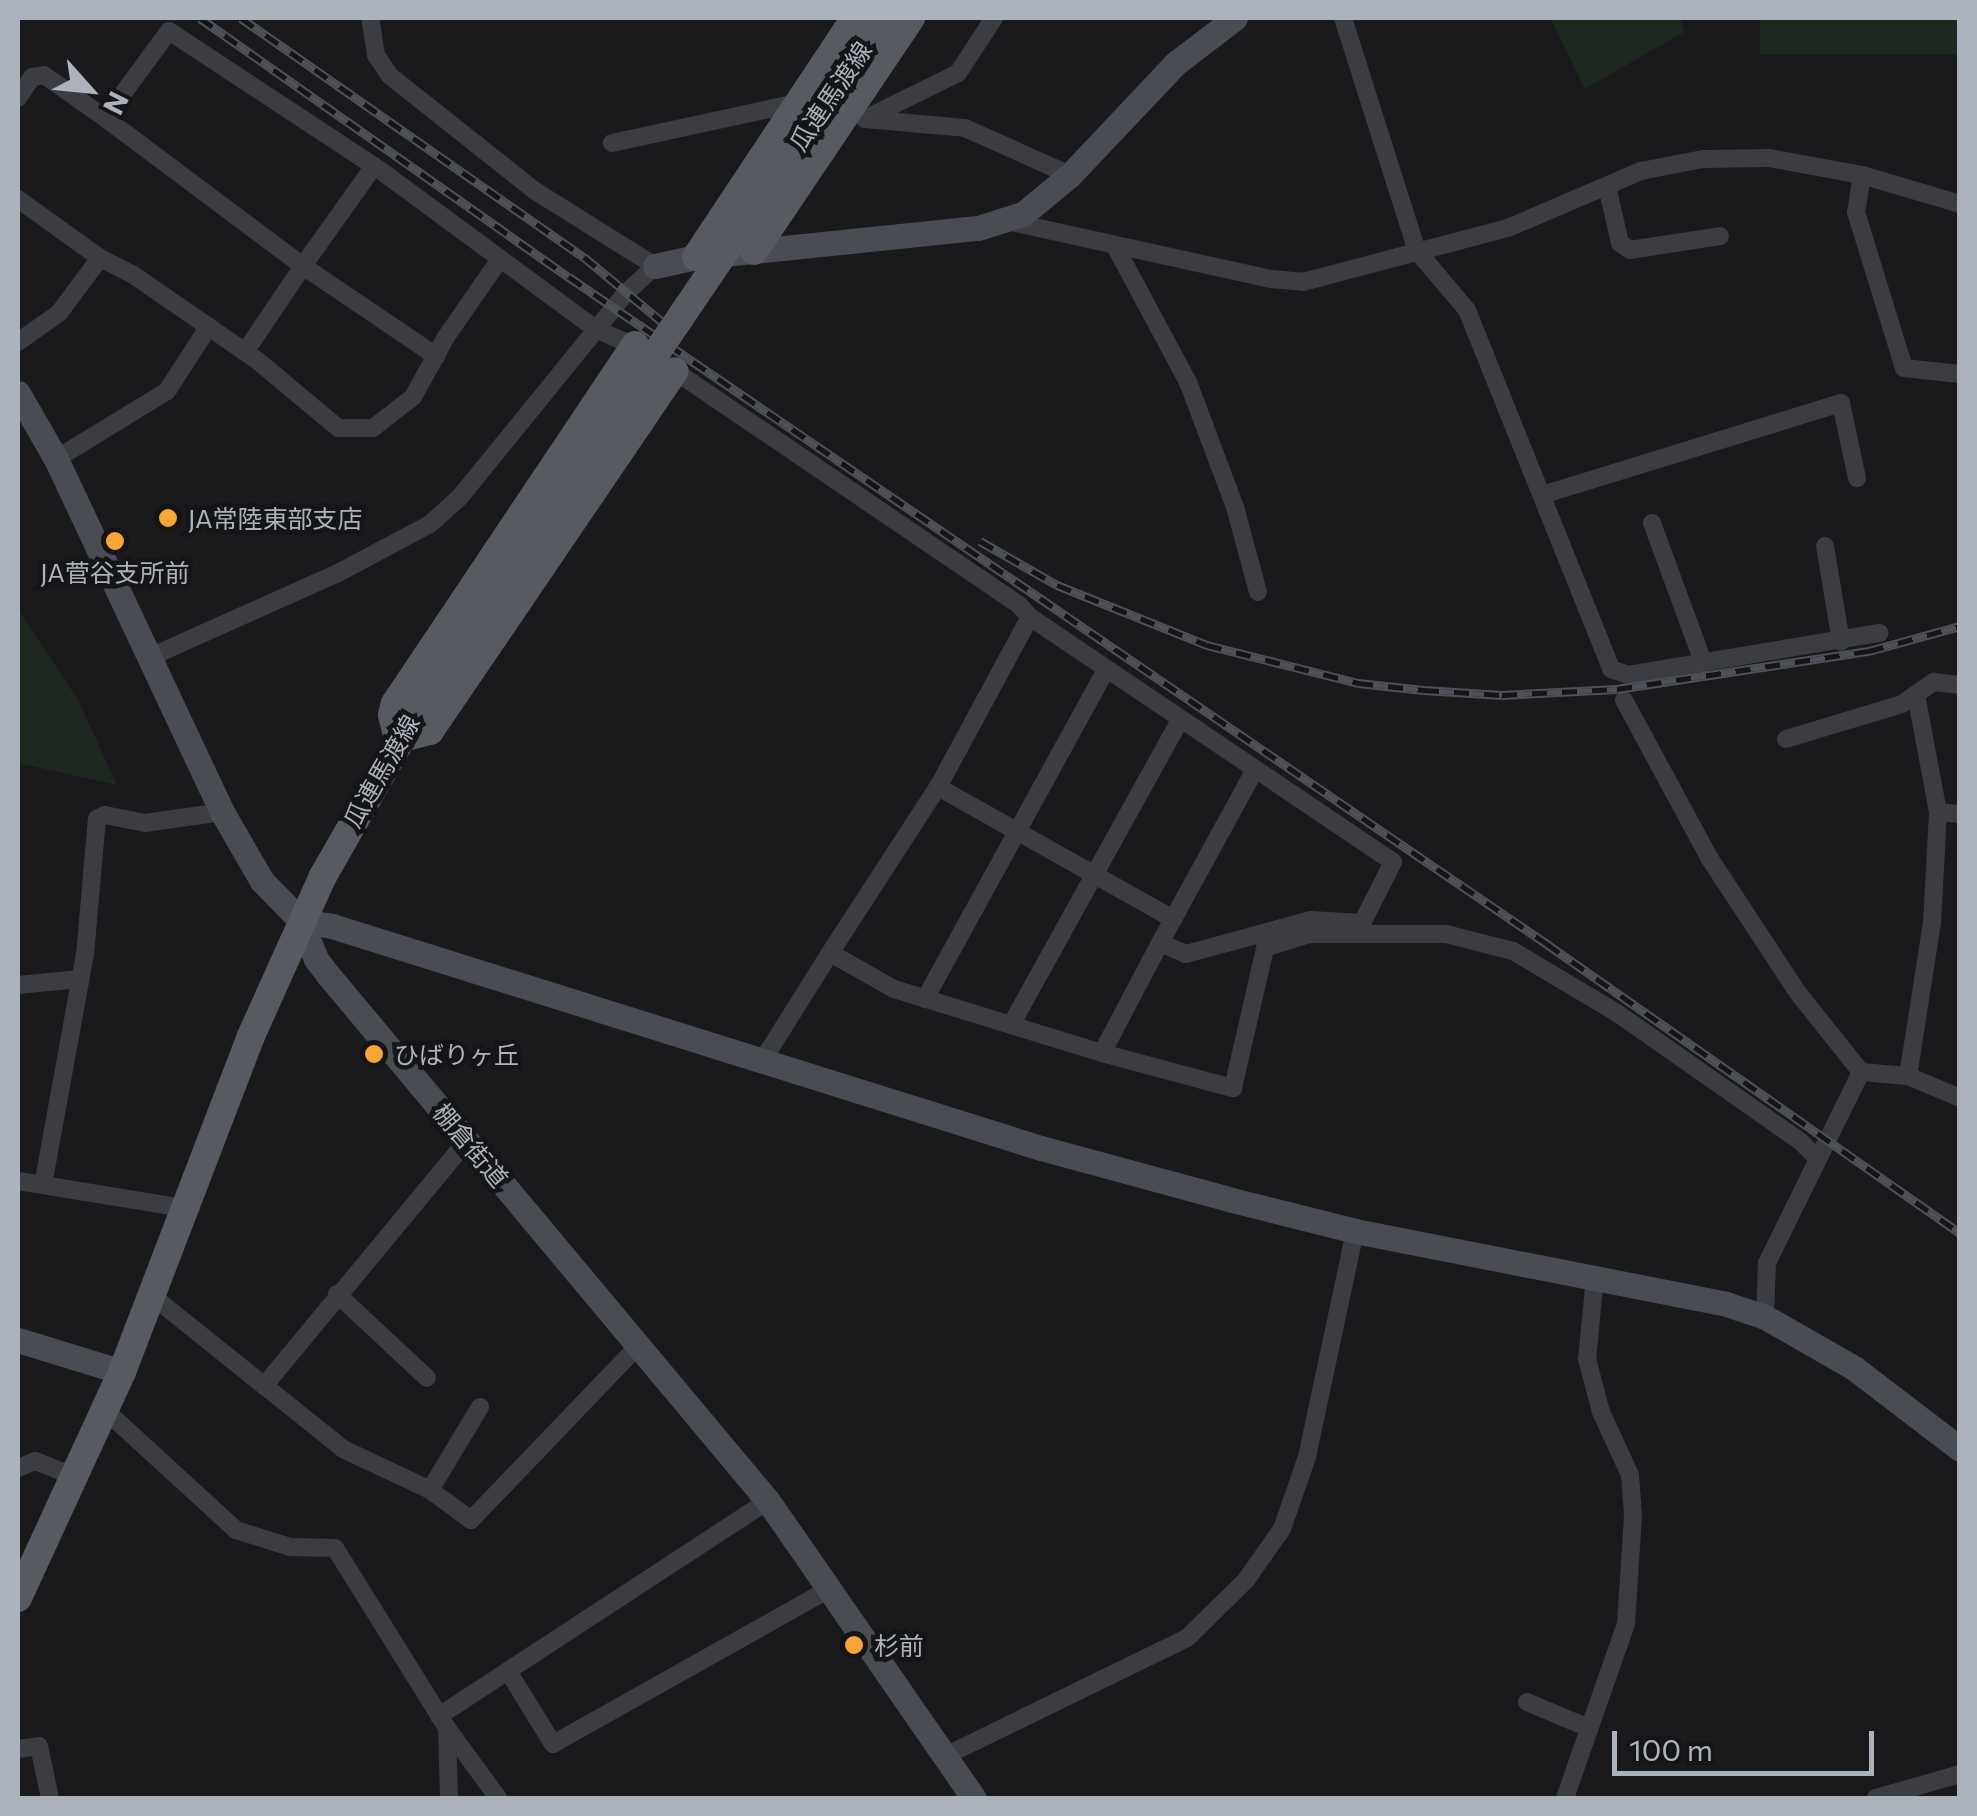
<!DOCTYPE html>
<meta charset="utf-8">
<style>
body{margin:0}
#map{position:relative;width:1977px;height:1816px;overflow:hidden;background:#1a1a1c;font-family:Commissioner,"Noto Sans JP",sans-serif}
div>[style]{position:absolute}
.green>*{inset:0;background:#1f2820;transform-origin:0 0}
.street>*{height:18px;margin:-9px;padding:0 9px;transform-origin:9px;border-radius:9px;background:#3b3d42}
.secondary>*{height:25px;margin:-12.5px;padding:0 12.5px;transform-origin:12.5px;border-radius:12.5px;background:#494c52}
.primary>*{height:28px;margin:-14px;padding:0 14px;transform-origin:14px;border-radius:14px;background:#575a61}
.rail>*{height:9px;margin-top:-4.5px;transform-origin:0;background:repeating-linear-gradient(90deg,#151517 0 15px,#4e5157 0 30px);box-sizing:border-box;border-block:2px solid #4e5157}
.primary-bridge>*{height:28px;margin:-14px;padding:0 14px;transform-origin:14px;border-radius:14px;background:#575a61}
.dots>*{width:28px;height:28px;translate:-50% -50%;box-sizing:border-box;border:5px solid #151517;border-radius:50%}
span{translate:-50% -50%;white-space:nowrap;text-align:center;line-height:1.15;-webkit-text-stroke:9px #151517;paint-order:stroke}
.street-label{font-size:25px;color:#acb3bc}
.poi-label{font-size:25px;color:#acb3bc}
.left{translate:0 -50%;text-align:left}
.frame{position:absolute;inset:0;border:20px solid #acb3bc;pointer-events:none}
.north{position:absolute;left:40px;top:40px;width:100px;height:100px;-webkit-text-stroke:8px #151517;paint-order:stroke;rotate:117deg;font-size:28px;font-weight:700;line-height:40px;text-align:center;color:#acb3bc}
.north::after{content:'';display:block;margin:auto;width:35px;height:45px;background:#acb3bc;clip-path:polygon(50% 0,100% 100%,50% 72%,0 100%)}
.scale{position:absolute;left:1612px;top:1731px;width:262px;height:45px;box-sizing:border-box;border:5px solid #acb3bc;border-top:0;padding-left:12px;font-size:30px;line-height:35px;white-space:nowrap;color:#acb3bc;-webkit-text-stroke:8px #151517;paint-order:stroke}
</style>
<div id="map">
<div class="green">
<div style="clip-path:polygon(1550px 18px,1680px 18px,1684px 32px,1585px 89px)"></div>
<div style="left:1760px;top:18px;width:199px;height:36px"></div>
<div style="clip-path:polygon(18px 609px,78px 700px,117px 785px,18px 763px)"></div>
</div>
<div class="street">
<div style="left:994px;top:18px;width:66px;rotate:123.2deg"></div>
<div style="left:958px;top:73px;width:104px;rotate:153.7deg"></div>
<div style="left:865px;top:119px;width:100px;rotate:5.1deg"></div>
<div style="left:965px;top:128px;width:115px;rotate:24.1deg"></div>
<div style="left:1343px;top:18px;width:244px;rotate:72.4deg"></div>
<div style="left:1417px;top:251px;width:77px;rotate:49.7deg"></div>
<div style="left:1467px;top:310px;width:387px;rotate:68.1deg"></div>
<div style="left:1611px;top:669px;width:18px;rotate:19deg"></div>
<div style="left:1628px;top:675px;width:255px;rotate:-9.5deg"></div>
<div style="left:18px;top:98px;width:25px;rotate:-56deg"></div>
<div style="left:32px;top:77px;width:12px;rotate:-9deg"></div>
<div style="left:44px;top:75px;width:75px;rotate:35.2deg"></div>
<div style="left:105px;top:118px;width:108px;rotate:-53.7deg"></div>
<div style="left:169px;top:31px;width:258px;rotate:33.4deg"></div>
<div style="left:384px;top:173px;width:265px;rotate:36.4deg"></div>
<div style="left:597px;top:330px;width:47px;rotate:22.7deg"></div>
<div style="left:105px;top:118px;width:247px;rotate:36.8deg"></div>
<div style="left:303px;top:266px;width:104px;rotate:124deg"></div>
<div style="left:612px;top:143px;width:189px;rotate:-12.2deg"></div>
<div style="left:374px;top:166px;width:123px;rotate:125.4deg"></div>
<div style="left:303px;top:266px;width:161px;rotate:34.1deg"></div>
<div style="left:1862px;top:175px;width:37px;rotate:99deg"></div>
<div style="left:1856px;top:212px;width:163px;rotate:72.9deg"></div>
<div style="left:1904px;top:368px;width:56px;rotate:6.1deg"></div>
<div style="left:1607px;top:186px;width:58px;rotate:77.2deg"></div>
<div style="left:1620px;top:243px;width:12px;rotate:35deg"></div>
<div style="left:1630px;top:250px;width:91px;rotate:-8.8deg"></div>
<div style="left:18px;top:199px;width:101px;rotate:35.7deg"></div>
<div style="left:100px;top:258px;width:69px;rotate:126.7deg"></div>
<div style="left:59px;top:313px;width:50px;rotate:144.7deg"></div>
<div style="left:1007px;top:221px;width:270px;rotate:12.4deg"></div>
<div style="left:1271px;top:279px;width:32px;rotate:5deg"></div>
<div style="left:1303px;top:282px;width:212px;rotate:-14.8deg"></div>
<div style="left:1508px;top:228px;width:145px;rotate:-23.2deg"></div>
<div style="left:1641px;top:171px;width:63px;rotate:-11deg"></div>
<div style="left:1703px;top:159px;width:66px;rotate:-0.9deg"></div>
<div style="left:1769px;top:158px;width:95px;rotate:10.4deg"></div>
<div style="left:1862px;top:175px;width:102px;rotate:16.5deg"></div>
<div style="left:1115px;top:246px;width:154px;rotate:61.8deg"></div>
<div style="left:1188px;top:382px;width:134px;rotate:69.4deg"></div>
<div style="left:1235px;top:507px;width:88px;rotate:74.9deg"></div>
<div style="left:100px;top:258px;width:36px;rotate:27deg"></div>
<div style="left:132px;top:274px;width:153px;rotate:34.6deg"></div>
<div style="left:258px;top:361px;width:104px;rotate:39.9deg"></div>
<div style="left:338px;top:428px;width:35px"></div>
<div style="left:373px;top:428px;width:51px;rotate:-37.8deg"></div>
<div style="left:413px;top:397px;width:68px;rotate:-61.2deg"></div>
<div style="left:446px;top:337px;width:95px;rotate:-55.3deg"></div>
<div style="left:666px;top:365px;width:425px;rotate:34.2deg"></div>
<div style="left:1018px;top:604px;width:18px;rotate:47deg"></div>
<div style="left:56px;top:459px;width:130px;rotate:-31.5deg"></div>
<div style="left:167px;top:391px;width:77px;rotate:-57.1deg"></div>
<div style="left:1542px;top:495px;width:313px;rotate:-17.1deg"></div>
<div style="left:1841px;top:403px;width:77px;rotate:78deg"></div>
<div style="left:1652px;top:523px;width:150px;rotate:69.8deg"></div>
<div style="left:1825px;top:546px;width:97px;rotate:80.5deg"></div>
<div style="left:1030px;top:617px;width:438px;rotate:34deg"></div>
<div style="left:1393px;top:862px;width:68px;rotate:116.9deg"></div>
<div style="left:1362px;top:923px;width:51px;rotate:-176.6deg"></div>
<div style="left:1311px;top:920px;width:130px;rotate:164.8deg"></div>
<div style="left:1186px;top:954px;width:28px;rotate:-157deg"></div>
<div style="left:1160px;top:943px;width:124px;rotate:117.8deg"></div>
<div style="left:1102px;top:1053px;width:218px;rotate:-162.9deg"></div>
<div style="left:894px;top:989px;width:73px;rotate:-150.6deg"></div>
<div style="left:830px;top:953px;width:198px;rotate:-57deg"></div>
<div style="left:938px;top:787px;width:193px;rotate:-61.6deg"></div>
<div style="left:148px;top:658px;width:208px;rotate:-24.1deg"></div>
<div style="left:338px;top:573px;width:104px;rotate:-28deg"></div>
<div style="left:430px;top:524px;width:40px;rotate:-42deg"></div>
<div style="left:460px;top:497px;width:263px;rotate:-50.9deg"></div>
<div style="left:626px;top:293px;width:40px;rotate:-43deg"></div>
<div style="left:655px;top:266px;width:143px;rotate:-147.9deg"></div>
<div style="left:534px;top:190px;width:184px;rotate:-141.6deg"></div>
<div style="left:390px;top:76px;width:25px;rotate:-124deg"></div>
<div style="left:376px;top:55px;width:37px;rotate:-99deg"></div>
<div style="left:1624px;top:700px;width:181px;rotate:61.6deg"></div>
<div style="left:1710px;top:859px;width:160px;rotate:56.7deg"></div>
<div style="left:1798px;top:993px;width:101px;rotate:51.4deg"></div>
<div style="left:1861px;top:1072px;width:47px;rotate:4.9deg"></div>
<div style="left:1908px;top:1076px;width:56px;rotate:22.9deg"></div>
<div style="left:1786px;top:739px;width:121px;rotate:-16.8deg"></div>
<div style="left:1902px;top:704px;width:39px;rotate:-35deg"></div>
<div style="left:1934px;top:682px;width:26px;rotate:7deg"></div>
<div style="left:938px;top:787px;width:270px;rotate:29.3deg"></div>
<div style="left:1938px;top:812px;width:22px;rotate:5deg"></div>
<div style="left:1160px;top:943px;width:196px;rotate:-61.3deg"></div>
<div style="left:18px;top:985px;width:62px;rotate:-5.5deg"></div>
<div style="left:925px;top:999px;width:376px;rotate:-61.2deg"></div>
<div style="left:1011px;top:1025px;width:349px;rotate:-61deg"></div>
<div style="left:1102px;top:1053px;width:136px;rotate:15deg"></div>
<div style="left:1233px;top:1088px;width:144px;rotate:-77.1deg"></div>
<div style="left:1265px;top:948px;width:47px;rotate:-17.3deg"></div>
<div style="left:1310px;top:934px;width:136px"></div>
<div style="left:1446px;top:934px;width:69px;rotate:14.2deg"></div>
<div style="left:1513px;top:951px;width:121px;rotate:30.8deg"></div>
<div style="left:1617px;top:1013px;width:223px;rotate:35deg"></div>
<div style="left:1800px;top:1141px;width:24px;rotate:45deg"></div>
<div style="left:761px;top:1063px;width:130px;rotate:-57.9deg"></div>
<div style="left:1908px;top:1076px;width:155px;rotate:-81.1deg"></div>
<div style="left:1932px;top:923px;width:111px;rotate:-86.9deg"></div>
<div style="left:1938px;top:812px;width:120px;rotate:-100.6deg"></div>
<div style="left:18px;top:1181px;width:167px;rotate:9.3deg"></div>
<div style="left:43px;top:1185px;width:234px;rotate:-79.7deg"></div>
<div style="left:85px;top:955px;width:137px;rotate:-85deg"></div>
<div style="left:97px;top:819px;width:9px;rotate:-27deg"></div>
<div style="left:105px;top:815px;width:41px;rotate:11.3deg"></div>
<div style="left:145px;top:823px;width:78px;rotate:-8.1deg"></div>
<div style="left:337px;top:1294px;width:123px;rotate:43deg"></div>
<div style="left:151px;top:1295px;width:246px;rotate:38.7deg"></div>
<div style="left:343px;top:1449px;width:96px;rotate:25.2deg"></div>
<div style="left:430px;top:1490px;width:51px;rotate:36.2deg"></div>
<div style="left:471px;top:1520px;width:244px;rotate:-46.2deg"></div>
<div style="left:1765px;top:1317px;width:54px;rotate:-87.9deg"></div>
<div style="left:1767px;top:1263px;width:213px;rotate:-63.8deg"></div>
<div style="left:264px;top:1386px;width:318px;rotate:-50.4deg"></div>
<div style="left:105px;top:1410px;width:178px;rotate:42.5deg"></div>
<div style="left:236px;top:1530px;width:57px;rotate:17.5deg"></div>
<div style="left:290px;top:1547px;width:45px;rotate:1.3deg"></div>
<div style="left:335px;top:1548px;width:212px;rotate:58.1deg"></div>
<div style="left:447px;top:1728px;width:87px;rotate:53.9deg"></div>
<div style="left:18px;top:1468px;width:18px;rotate:-22deg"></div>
<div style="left:35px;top:1461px;width:28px;rotate:21deg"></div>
<div style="left:61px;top:1471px;width:18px;rotate:43deg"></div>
<div style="left:430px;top:1490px;width:97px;rotate:-58.9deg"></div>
<div style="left:508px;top:1671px;width:86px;rotate:58.3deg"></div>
<div style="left:553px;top:1744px;width:319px;rotate:-29.3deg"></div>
<div style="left:1527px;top:1702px;width:67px;rotate:22.8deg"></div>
<div style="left:439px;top:1716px;width:393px;rotate:-33.2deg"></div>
<div style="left:447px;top:1729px;width:69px;rotate:88.3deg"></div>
<div style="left:18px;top:1749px;width:21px;rotate:-8deg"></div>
<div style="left:39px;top:1746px;width:53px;rotate:78.1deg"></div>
<div style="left:945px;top:1756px;width:269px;rotate:-26deg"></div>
<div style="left:1187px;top:1638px;width:83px;rotate:-44.5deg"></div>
<div style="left:1246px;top:1580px;width:62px;rotate:-54.8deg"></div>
<div style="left:1282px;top:1529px;width:76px;rotate:-70.9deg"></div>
<div style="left:1307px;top:1457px;width:231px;rotate:-78deg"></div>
<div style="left:1565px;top:1798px;width:184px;rotate:-70.7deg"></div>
<div style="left:1626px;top:1624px;width:109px;rotate:-86.3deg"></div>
<div style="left:1633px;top:1515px;width:40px;rotate:-94.3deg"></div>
<div style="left:1630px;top:1475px;width:69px;rotate:-114.7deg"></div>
<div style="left:1601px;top:1412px;width:55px;rotate:-104.8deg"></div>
<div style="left:1587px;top:1359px;width:82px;rotate:-84.4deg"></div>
<div style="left:1876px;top:1798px;width:87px;rotate:-15.9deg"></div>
</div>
<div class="secondary">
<div style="left:655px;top:266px;width:42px;rotate:-12.4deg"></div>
<div style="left:696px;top:257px;width:283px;rotate:-5.9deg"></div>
<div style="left:978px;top:228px;width:47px;rotate:-17.3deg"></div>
<div style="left:1023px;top:214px;width:61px;rotate:-39.7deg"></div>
<div style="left:1070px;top:175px;width:154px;rotate:-46.6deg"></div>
<div style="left:1176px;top:63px;width:74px;rotate:-37.3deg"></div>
<div style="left:18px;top:393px;width:76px;rotate:60.1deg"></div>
<div style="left:56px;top:459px;width:390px;rotate:64.8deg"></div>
<div style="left:222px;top:812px;width:80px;rotate:59.9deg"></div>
<div style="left:262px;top:881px;width:56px;rotate:45.7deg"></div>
<div style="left:301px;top:921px;width:41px;rotate:68.5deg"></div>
<div style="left:316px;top:959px;width:21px;rotate:53deg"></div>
<div style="left:329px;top:976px;width:684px;rotate:50.1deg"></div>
<div style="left:768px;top:1501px;width:361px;rotate:55.3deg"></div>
<div style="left:301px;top:921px;width:31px;rotate:9deg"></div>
<div style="left:332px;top:926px;width:743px;rotate:17.39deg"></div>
<div style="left:1041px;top:1148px;width:198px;rotate:15.2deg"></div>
<div style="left:1232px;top:1200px;width:127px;rotate:14.1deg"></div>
<div style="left:1355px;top:1231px;width:378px;rotate:11.1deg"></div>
<div style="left:1726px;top:1304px;width:41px;rotate:18.4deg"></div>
<div style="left:1765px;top:1317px;width:103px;rotate:29.8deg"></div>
<div style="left:1854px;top:1368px;width:133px;rotate:37.4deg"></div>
<div style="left:18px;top:1340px;width:109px;rotate:17.1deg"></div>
</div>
<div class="primary">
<div style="left:843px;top:78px;width:73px;rotate:-55.7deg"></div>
<div style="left:754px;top:251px;width:281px;rotate:-56deg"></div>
<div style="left:696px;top:257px;width:287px;rotate:-56.4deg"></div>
<div style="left:635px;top:345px;width:431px;rotate:123.8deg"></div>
<div style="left:395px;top:703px;width:12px;rotate:104deg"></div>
<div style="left:392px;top:715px;width:25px;rotate:76deg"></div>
<div style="left:398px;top:739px;width:33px;rotate:-14deg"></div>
<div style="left:430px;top:731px;width:435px;rotate:-55.8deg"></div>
<div style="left:18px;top:1598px;width:249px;rotate:-65.3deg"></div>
<div style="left:122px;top:1372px;width:360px;rotate:-69deg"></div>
<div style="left:251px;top:1036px;width:175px;rotate:-65.8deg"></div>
<div style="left:323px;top:876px;width:229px;rotate:-60.2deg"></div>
<div style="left:437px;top:677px;width:207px;rotate:-56deg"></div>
</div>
<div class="rail">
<div style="left:200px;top:18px;width:451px;rotate:35.1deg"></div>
<div style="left:569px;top:277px;width:1184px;rotate:34.29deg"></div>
<div style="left:1547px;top:944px;width:504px;rotate:34.98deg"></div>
<div style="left:241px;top:18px;width:418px;rotate:34.9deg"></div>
<div style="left:584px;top:257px;width:108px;rotate:39.7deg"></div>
<div style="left:980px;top:541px;width:89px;rotate:29.7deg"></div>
<div style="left:1057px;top:585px;width:162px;rotate:21.8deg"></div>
<div style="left:1207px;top:645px;width:156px;rotate:14.1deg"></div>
<div style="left:1358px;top:683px;width:66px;rotate:6.1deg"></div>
<div style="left:1424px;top:690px;width:78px;rotate:3.7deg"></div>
<div style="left:1502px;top:695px;width:115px;rotate:-3deg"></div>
<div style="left:1617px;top:689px;width:255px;rotate:-8.6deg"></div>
<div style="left:1869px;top:651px;width:94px;rotate:-15.4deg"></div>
</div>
<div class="primary-bridge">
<div style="left:553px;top:505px;width:516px;rotate:-55.82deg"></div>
</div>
<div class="dots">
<div style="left:168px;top:518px;background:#f8a537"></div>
<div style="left:115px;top:541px;background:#f8a537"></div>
<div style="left:374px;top:1054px;background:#f8a537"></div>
<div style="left:854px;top:1645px;background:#f8a537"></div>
</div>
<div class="street-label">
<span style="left:830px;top:96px;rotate:-56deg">瓜連馬渡線</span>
<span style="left:381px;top:771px;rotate:-60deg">瓜連馬渡線</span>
<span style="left:471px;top:1145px;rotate:50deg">棚倉街道</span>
</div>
<div class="poi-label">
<span class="left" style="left:188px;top:518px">JA常陸東部支店</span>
<span style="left:115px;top:572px">JA菅谷支所前</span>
<span class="left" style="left:394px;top:1054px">ひばりヶ丘</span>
<span class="left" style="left:874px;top:1645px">杉前</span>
</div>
<div class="frame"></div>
<div class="north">N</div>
<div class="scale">100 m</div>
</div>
